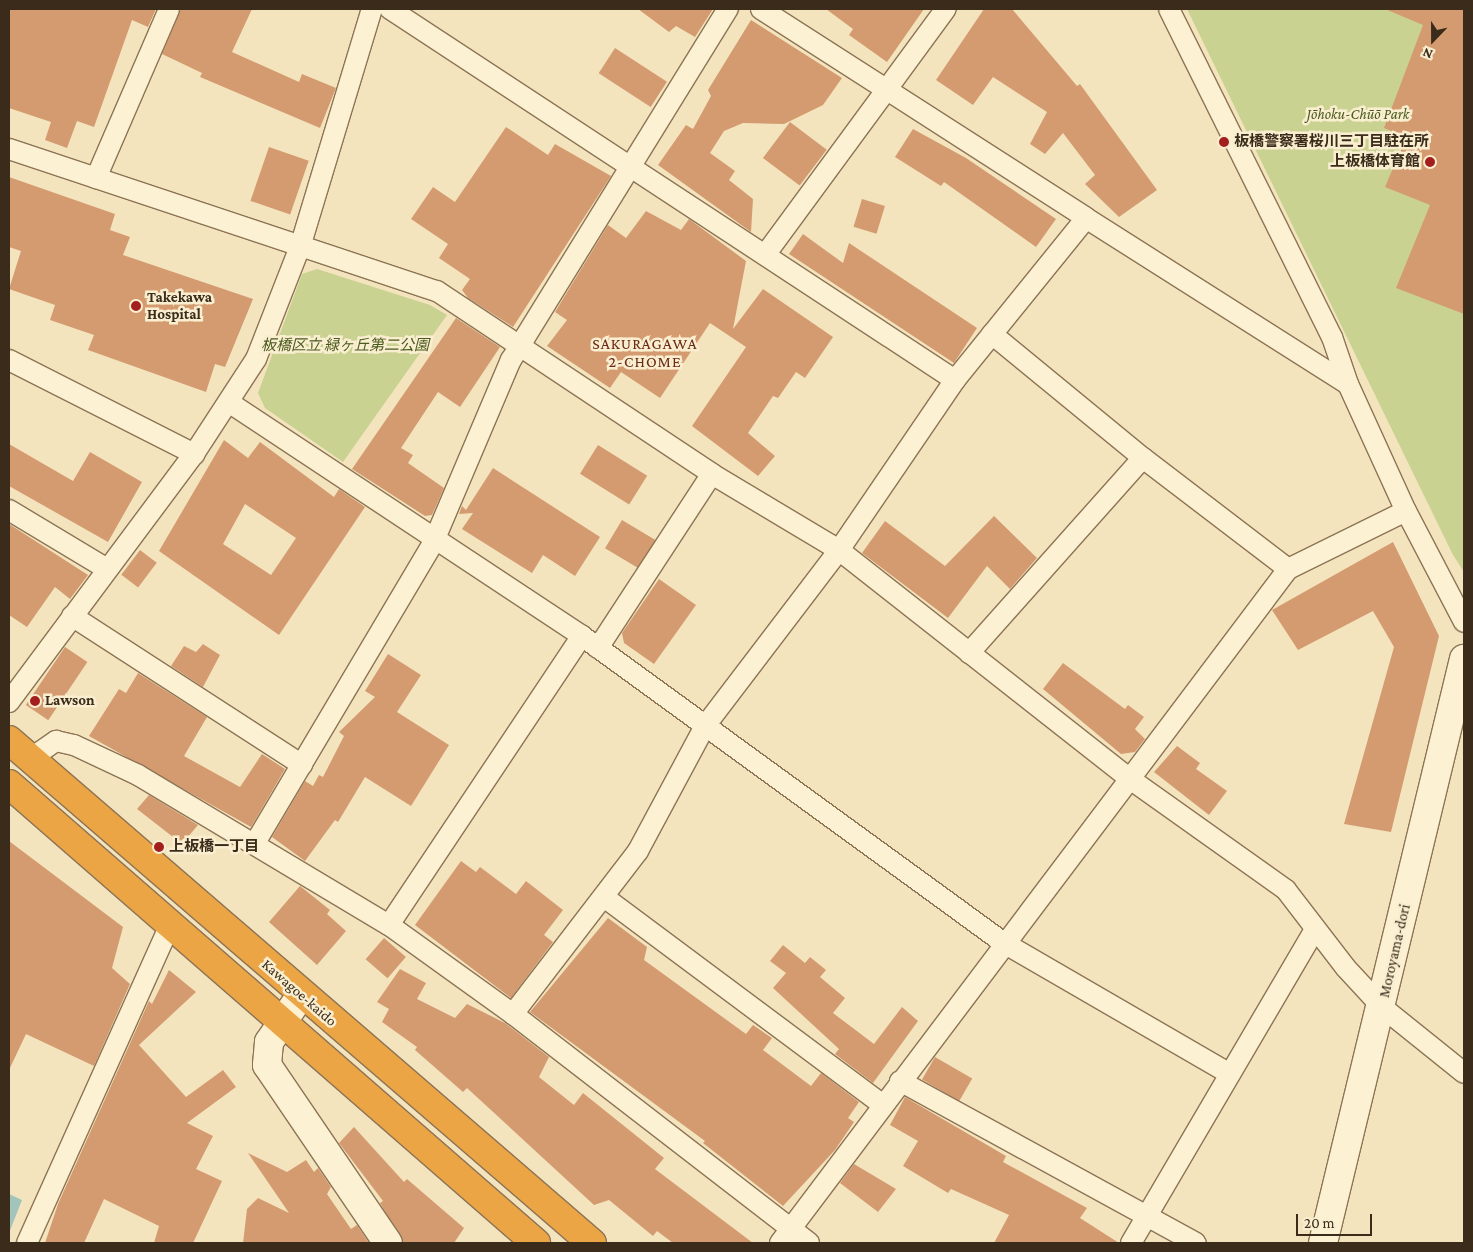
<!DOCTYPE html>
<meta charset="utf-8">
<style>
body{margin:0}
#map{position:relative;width:1473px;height:1252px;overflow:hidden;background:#f3e4be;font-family:"Crimson Pro","Noto Sans JP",serif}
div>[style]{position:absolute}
.green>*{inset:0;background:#c9d291}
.water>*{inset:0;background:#a2c4ba}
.building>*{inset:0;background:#d59b70;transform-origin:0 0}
.roads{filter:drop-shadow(1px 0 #8d7455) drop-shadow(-1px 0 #8d7455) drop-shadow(0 1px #8d7455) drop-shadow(0 -1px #8d7455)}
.street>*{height:20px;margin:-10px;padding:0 10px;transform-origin:10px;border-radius:10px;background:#fcf1d2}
.secondary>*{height:28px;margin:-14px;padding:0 14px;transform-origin:14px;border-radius:14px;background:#fcf1d2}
.highway>*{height:28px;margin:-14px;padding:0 14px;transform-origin:14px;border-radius:14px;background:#eca545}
.dots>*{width:14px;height:14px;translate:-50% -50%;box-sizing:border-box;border:2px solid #f9eecf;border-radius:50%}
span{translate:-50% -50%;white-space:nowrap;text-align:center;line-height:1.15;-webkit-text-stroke:5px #f9eecf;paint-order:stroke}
.park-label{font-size:15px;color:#4a5a1f;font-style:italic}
.poi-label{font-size:15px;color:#3b2b1b;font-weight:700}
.left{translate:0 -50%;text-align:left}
.right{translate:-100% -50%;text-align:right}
.street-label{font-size:15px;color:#3b2b1b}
.neighbourhood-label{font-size:16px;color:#6c2916;letter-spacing:1px}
.frame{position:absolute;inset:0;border:10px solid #3b2b1b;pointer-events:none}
.north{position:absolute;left:1408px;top:15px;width:50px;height:50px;-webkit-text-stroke:4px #f9eecf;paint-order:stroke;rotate:202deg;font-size:14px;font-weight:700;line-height:20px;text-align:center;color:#3b2b1b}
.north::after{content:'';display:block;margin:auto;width:18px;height:22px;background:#3b2b1b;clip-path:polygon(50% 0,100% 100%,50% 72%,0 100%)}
.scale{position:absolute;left:1296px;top:1214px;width:76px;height:22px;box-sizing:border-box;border:2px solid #3b2b1b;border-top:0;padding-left:6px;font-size:15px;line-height:18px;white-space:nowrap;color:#3b2b1b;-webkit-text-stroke:4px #f9eecf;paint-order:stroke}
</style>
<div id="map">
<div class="green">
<div style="clip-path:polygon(1187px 9px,1464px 9px,1464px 572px,1453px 555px)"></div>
<div style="clip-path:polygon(317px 269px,430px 305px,447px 315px,343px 462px,265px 408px,258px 393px,302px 274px)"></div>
</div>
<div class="water">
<div style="clip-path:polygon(9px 1194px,22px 1200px,9px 1233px)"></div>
</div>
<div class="building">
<div style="clip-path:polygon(9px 9px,156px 9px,148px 27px,132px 20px,94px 127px,77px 121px,67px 148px,45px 140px,51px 122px,9px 108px)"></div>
<div style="clip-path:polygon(181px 9px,252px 9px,232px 52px,299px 82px,302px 74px,336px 88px,320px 128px,200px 77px,202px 73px,162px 54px)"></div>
<div style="clip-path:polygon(638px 9px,713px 9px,695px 37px,676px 26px,669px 32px)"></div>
<div style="clip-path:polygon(826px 9px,924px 9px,887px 62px,849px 35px,853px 29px)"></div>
<div style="clip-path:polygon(984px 9px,1012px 9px,1077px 86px,1080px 84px,1157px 190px,1119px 217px,1085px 184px,1095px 175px,1063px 133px,1045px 154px,1030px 144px,1047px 112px,993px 77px,973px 105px,936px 80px)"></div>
<div style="clip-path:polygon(1385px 9px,1464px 9px,1464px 314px,1396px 288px,1430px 205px,1385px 187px,1406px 137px,1384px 128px,1423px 25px)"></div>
<div style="clip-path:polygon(751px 20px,842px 78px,823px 105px,784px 124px,743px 123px,724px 131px,710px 153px,735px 171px,729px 180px,753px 199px,751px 232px,658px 165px,686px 125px,693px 129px,711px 96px,708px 90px)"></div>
<div style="left:615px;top:48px;width:62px;height:30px;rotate:33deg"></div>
<div style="left:790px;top:122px;width:46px;height:45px;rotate:37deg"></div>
<div style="clip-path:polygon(506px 127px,548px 155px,555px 144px,611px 176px,513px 327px,468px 298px,462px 290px,470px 279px,439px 258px,448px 244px,411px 219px,433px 187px,455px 202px)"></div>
<div style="clip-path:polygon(913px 129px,966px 158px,1056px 219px,1036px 247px,944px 182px,941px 186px,895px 157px)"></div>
<div style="left:269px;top:147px;width:42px;height:57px;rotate:19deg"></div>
<div style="clip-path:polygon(9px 177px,115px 214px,110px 230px,130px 237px,123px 255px,253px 299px,225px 367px,215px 364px,206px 392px,88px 350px,94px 335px,50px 320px,55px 305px,9px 289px,21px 251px,9px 247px)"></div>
<div style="left:862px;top:199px;width:24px;height:29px;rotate:17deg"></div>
<div style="clip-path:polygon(646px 211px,681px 230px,689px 219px,746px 261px,733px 329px,763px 289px,833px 337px,805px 378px,796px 372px,778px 398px,773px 396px,748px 433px,775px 456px,758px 476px,692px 426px,746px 347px,710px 323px,660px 398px,621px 372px,610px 388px,547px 346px,567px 320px,555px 312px,608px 225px,626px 238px)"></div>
<div style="clip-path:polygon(803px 234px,843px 263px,849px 243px,977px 328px,954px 363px,789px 254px)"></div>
<div style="clip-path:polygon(456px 318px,500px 347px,460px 407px,438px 392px,401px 448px,413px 455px,408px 463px,444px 488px,432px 515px,425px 516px,352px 469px)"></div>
<div style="clip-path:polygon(evenodd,224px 440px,248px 458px,260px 442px,334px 497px,339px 489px,365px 507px,279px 635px,159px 551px,224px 440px,245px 504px,296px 538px,271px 575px,223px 544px,245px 504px)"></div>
<div style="clip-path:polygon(9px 444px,73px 481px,90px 452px,142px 482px,108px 542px,9px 486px)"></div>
<div style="left:598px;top:445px;width:58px;height:34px;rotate:32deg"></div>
<div style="clip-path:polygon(493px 468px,600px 537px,575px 576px,543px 555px,532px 573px,462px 529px,473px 513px,459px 514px,462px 506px,466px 510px)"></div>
<div style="clip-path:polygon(994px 516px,1037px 558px,1010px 589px,987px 566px,948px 618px,862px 553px,885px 521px,945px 566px)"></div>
<div style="left:622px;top:520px;width:39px;height:33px;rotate:31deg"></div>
<div style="clip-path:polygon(9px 524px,88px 575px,70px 599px,55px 587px,27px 627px,9px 615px)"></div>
<div style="clip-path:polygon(1393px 542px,1439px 636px,1391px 832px,1344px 824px,1394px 647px,1373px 611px,1298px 650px,1272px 610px)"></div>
<div style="left:140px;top:550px;width:21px;height:31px;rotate:37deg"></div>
<div style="clip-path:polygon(659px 579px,696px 605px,654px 664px,624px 643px,622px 633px)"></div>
<div style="clip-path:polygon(203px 644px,220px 655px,203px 687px,171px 666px,184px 646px,196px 652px)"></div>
<div style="left:65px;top:647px;width:27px;height:70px;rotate:34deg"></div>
<div style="clip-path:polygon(388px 654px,421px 675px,397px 712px,449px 745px,411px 806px,365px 777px,338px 822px,335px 820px,305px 861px,272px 837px,305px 781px,313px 786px,319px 775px,323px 777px,344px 736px,339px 732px,375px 697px,365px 691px)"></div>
<div style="clip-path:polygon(1063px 663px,1125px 709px,1128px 705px,1144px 717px,1135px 729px,1145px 739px,1135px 752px,1121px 754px,1043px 689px)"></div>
<div style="clip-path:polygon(138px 673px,207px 717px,184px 756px,240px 787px,262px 754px,285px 769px,251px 827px,89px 736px,119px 689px,126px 693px)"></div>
<div style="clip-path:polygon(1177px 746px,1200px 763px,1196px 769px,1227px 791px,1209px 815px,1154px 772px)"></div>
<div style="clip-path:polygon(149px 795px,198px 825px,182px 844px,137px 809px)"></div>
<div style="clip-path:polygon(9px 841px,123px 927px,112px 968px,130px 984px,94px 1066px,26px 1034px,9px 1070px)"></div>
<div style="clip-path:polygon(461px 861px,476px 872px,480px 867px,516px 894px,526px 881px,563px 910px,544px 935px,553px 942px,511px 998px,415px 925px)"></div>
<div style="clip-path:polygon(300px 886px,330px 910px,327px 914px,346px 931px,317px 965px,269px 922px)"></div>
<div style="clip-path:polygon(608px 918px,647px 947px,644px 960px,746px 1034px,753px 1025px,772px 1038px,763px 1050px,811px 1086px,821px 1073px,859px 1102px,848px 1118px,854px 1122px,835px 1150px,783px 1206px,703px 1143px,705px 1141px,530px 1012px)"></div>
<div style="left:384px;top:938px;width:29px;height:28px;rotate:41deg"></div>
<div style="clip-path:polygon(783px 945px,805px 963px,810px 957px,826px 970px,820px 977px,845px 998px,833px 1013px,874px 1044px,902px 1007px,918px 1021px,873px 1083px,835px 1054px,839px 1049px,773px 988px,786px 973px,770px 961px)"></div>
<div style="clip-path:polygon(400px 969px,426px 983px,417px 999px,455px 1018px,467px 1004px,505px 1023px,549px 1057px,539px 1077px,574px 1105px,583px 1093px,664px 1158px,655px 1169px,753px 1243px,673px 1243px,657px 1231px,653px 1236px,609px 1200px,594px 1205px,467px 1088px,463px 1092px,415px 1050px,417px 1047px,382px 1022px,389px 1009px,377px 1002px)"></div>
<div style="clip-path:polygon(169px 970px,196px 992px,139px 1045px,186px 1097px,223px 1070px,236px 1087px,187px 1123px,213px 1136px,196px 1169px,222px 1181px,193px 1243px,154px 1243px,159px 1226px,104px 1199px,84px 1243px,45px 1243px,58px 1204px,149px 1001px,152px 1004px)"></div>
<div style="left:935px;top:1057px;width:43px;height:26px;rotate:30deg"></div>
<div style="clip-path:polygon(905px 1097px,1006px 1156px,1003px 1162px,1087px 1208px,1080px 1218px,1119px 1243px,994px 1243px,1009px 1215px,951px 1189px,948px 1193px,903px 1166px,918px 1141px,890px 1125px)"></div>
<div style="clip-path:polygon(354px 1127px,404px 1182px,407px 1179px,464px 1228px,454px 1243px,403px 1243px,380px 1203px,383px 1201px,339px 1143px)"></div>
<div style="clip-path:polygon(248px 1153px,287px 1172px,306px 1160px,314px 1172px,318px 1168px,331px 1187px,327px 1194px,351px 1229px,357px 1225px,369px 1243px,243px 1243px,247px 1209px,258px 1198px,289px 1213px)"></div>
<div style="clip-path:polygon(854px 1164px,896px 1189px,878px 1212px,840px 1183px)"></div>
</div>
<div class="roads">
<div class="street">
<div style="left:390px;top:9px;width:676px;rotate:33.29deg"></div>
<div style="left:761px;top:9px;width:386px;rotate:32.7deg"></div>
<div style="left:1169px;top:9px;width:366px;rotate:63.6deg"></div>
<div style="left:1332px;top:337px;width:50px;rotate:71.2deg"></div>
<div style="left:1348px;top:384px;width:140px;rotate:65.5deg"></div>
<div style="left:1406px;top:511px;width:125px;rotate:62.4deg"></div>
<div style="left:9px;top:149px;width:451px;rotate:18.4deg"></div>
<div style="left:437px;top:291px;width:330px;rotate:33.6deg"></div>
<div style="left:712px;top:474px;width:148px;rotate:30.9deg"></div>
<div style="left:839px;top:550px;width:370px;rotate:38.2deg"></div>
<div style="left:1130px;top:779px;width:191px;rotate:35.4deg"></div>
<div style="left:1286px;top:890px;width:97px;rotate:52.5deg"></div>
<div style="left:1345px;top:967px;width:54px;rotate:47.2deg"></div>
<div style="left:1382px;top:1007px;width:105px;rotate:38.8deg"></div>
<div style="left:96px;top:178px;width:184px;rotate:-66.6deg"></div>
<div style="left:765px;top:255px;width:305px;rotate:-53.7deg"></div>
<div style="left:992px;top:334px;width:195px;rotate:39.4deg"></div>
<div style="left:9px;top:360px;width:208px;rotate:26.9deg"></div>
<div style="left:230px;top:403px;width:422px;rotate:33.5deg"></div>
<div style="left:582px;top:636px;width:522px;rotate:36.04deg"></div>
<div style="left:1004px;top:943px;width:261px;rotate:30.1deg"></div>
<div style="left:9px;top:510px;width:114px;rotate:31deg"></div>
<div style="left:72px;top:616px;width:274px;rotate:32.9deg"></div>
<div style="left:598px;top:648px;width:208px;rotate:-56.8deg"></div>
<div style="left:969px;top:653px;width:261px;rotate:-48.3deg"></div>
<div style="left:1143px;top:458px;width:183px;rotate:37.4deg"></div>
<div style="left:9px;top:702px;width:309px;rotate:-53.3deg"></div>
<div style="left:194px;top:454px;width:113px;rotate:-56.9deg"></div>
<div style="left:256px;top:359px;width:120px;rotate:-68.6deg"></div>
<div style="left:300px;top:247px;width:249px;rotate:-73.2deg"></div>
<div style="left:30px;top:759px;width:32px;rotate:-35deg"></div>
<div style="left:56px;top:741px;width:18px;rotate:13deg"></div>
<div style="left:74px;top:745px;width:71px;rotate:25.1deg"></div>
<div style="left:138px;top:775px;width:292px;rotate:30.9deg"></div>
<div style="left:389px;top:925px;width:153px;rotate:35.7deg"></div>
<div style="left:513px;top:1014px;width:374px;rotate:37.7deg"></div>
<div style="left:255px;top:843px;width:351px;rotate:-59.3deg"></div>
<div style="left:434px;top:541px;width:197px;rotate:-67deg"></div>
<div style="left:511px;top:360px;width:413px;rotate:-58.3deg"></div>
<div style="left:604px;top:897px;width:348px;rotate:36.7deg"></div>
<div style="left:389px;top:925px;width:348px;rotate:-56.3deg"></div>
<div style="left:513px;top:1014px;width:205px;rotate:-52.5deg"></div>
<div style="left:638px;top:851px;width:142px;rotate:-61.8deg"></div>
<div style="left:705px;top:726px;width:221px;rotate:-52.7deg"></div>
<div style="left:839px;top:550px;width:206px;rotate:-55.7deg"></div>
<div style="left:955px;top:380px;width:208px;rotate:-51deg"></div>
<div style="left:1086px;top:218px;width:310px;rotate:32.4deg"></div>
<div style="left:900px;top:1081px;width:337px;rotate:28.7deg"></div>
<div style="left:27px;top:1243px;width:349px;rotate:-65.8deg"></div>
<div style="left:780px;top:1243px;width:844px;rotate:-52.99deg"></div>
<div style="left:1288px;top:569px;width:131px;rotate:-26.2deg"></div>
<div style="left:1131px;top:1243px;width:364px;rotate:-59.6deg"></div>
</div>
<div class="secondary">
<div style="left:301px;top:995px;width:57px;rotate:124.2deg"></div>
<div style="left:269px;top:1042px;width:23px;rotate:95deg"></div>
<div style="left:267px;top:1065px;width:215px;rotate:55.8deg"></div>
<div style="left:1323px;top:1243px;width:601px;rotate:-76.43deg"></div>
</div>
<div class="highway">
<div style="left:9px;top:740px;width:770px;rotate:40.79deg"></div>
<div style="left:9px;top:784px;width:699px;rotate:41.05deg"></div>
</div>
</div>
<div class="dots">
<div style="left:1224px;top:142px;background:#a31f1e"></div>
<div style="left:1430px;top:162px;background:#a31f1e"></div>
<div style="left:136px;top:306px;background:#a31f1e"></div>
<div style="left:35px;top:701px;background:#a31f1e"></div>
<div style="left:159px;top:847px;background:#a31f1e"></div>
</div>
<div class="park-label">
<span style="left:1358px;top:115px">Jōhoku-Chūō Park</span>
<span style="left:345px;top:346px">板橋区立 緑ヶ丘第二公園</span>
</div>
<div class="poi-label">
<span class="left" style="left:1234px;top:142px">板橋警察署桜川三丁目駐在所</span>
<span class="right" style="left:1420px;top:162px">上板橋体育館</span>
<span class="left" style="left:147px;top:306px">Takekawa<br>Hospital</span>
<span class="left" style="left:45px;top:701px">Lawson</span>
<span class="left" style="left:169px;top:847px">上板橋一丁目</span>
</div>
<div class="street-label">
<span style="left:1395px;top:951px;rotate:-77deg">Moroyama-dori</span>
<span style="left:299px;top:993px;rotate:41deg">Kawagoe-kaido</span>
</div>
<div class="neighbourhood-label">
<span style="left:645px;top:353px">SAKURAGAWA<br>2-CHOME</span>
</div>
<div class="frame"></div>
<div class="north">N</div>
<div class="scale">20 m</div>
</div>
